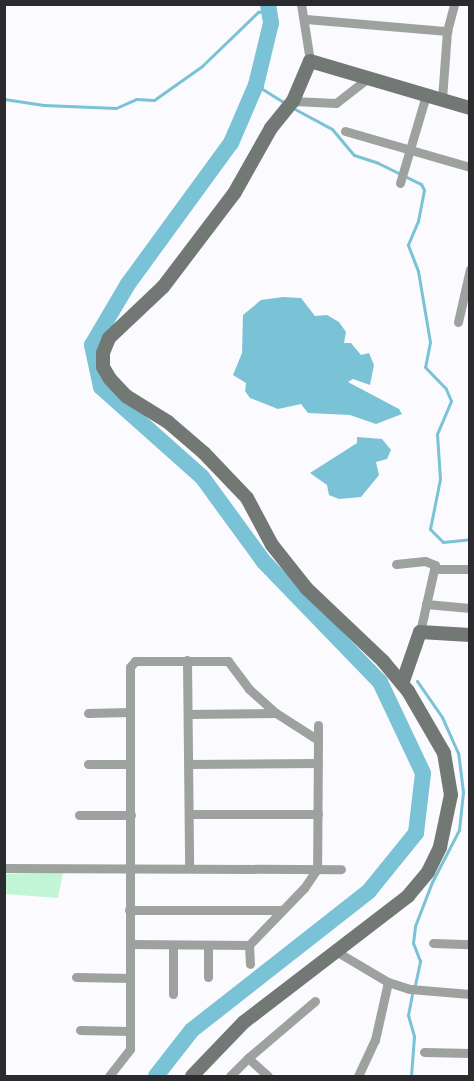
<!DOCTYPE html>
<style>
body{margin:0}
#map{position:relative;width:474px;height:1081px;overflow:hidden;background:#fbfaff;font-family:"Varela Round",sans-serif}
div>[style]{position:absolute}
.green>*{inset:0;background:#c2f4d6}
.water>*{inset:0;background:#7ac2d5}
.stream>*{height:3px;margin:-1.5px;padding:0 1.5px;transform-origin:1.5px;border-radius:1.5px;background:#7ac2d5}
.river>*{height:16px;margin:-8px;padding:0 8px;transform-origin:8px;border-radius:8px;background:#7ac2d5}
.street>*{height:9px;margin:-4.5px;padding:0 4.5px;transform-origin:4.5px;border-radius:4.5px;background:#9ea29f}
.secondary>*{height:14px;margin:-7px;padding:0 7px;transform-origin:7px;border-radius:7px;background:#727873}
span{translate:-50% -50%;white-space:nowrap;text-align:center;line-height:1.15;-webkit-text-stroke:4.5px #fff;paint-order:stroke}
.frame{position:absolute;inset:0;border:6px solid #2b2a2f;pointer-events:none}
</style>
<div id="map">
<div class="green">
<div style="clip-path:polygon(63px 872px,58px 898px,5px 894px,4px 874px)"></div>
</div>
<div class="water">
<div style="clip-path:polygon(283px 297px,301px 298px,315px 316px,327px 315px,339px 322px,346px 332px,344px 343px,351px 343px,361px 355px,369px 353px,374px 365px,370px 385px,353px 379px,348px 382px,399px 409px,402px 414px,376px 424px,350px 415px,308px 413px,301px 404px,278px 409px,250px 398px,245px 391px,246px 383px,233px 375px,242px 353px,243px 315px,261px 300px)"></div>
<div style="clip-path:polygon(357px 437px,382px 439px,391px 450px,387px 459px,376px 462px,379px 475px,361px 497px,339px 499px,329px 495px,327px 485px,310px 473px,357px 443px)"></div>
</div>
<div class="stream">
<div style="left:256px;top:85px;width:34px;rotate:32deg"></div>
<div style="left:4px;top:99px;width:40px;rotate:8.5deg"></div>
<div style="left:44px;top:105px;width:72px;rotate:2.4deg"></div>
<div style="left:116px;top:108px;width:22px;rotate:-24deg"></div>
<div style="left:136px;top:99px;width:18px;rotate:3deg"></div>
<div style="left:154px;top:100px;width:59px;rotate:-35.3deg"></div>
<div style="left:202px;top:66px;width:78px;rotate:-44deg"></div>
<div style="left:258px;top:12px;width:11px;rotate:-10deg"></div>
<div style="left:293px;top:108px;width:44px;rotate:28.3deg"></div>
<div style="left:332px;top:129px;width:34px;rotate:50deg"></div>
<div style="left:354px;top:155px;width:25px;rotate:18deg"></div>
<div style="left:378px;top:163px;width:48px;rotate:26deg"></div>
<div style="left:421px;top:184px;width:7px;rotate:63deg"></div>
<div style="left:424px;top:190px;width:32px;rotate:101deg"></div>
<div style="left:418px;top:221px;width:26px;rotate:113deg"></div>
<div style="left:408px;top:245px;width:28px;rotate:69deg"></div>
<div style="left:418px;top:271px;width:72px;rotate:80.4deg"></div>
<div style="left:430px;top:342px;width:25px;rotate:101deg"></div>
<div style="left:425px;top:367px;width:30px;rotate:46deg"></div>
<div style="left:446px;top:389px;width:13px;rotate:67deg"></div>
<div style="left:451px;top:401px;width:36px;rotate:113deg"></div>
<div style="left:437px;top:434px;width:45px;rotate:86.2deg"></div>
<div style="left:440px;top:479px;width:51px;rotate:101.3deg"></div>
<div style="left:430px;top:529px;width:18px;rotate:45deg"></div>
<div style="left:443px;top:542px;width:27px;rotate:-6deg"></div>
<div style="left:415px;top:985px;width:25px;rotate:-78deg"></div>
<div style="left:420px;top:961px;width:19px;rotate:-111deg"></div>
<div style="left:413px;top:943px;width:17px;rotate:-83deg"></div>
<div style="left:415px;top:926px;width:47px;rotate:-68.9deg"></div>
<div style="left:432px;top:882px;width:59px;rotate:-62.6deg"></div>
<div style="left:459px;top:830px;width:38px;rotate:-84deg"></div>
<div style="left:463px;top:792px;width:39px;rotate:-97deg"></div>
<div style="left:458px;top:753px;width:39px;rotate:-114deg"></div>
<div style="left:442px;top:717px;width:44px;rotate:-124.8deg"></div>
<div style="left:411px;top:1076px;width:40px;rotate:-85.7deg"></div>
<div style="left:414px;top:1036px;width:22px;rotate:-106deg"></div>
<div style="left:408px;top:1015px;width:21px;rotate:-79deg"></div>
</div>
<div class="river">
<div style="left:156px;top:1076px;width:58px;rotate:-52deg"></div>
<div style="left:192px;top:1030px;width:225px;rotate:-38.1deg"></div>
<div style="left:369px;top:891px;width:75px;rotate:-51deg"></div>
<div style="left:416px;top:833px;width:60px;rotate:-83.3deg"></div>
<div style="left:423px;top:773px;width:101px;rotate:-115.3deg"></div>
<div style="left:380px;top:682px;width:167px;rotate:-134deg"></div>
<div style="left:264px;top:562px;width:105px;rotate:-126.1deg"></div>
<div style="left:202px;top:477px;width:135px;rotate:-138.3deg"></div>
<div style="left:101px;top:387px;width:43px;rotate:-102.1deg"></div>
<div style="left:92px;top:345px;width:71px;rotate:-59.5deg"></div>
<div style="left:128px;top:284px;width:175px;rotate:-53.9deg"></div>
<div style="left:231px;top:143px;width:63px;rotate:-66.7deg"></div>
<div style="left:256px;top:85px;width:64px;rotate:-76.4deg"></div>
<div style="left:271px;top:23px;width:19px;rotate:-99deg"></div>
</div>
<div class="street">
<div style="left:301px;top:4px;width:58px;rotate:81deg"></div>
<div style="left:306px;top:19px;width:142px;rotate:4.9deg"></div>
<div style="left:442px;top:99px;width:68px;rotate:-85.8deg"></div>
<div style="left:447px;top:31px;width:28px;rotate:-75deg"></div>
<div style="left:293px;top:101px;width:43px;rotate:2.7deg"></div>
<div style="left:336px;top:103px;width:39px;rotate:-38deg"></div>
<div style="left:345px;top:131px;width:130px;rotate:16.1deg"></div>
<div style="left:400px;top:183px;width:92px;rotate:-73.5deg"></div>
<div style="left:458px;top:322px;width:54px;rotate:-77.2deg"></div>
<div style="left:396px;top:564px;width:29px;rotate:-6deg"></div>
<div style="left:425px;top:561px;width:11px;rotate:22deg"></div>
<div style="left:435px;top:565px;width:69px;rotate:102.6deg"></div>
<div style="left:434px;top:569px;width:36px"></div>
<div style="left:426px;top:604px;width:44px;rotate:5.2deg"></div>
<div style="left:187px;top:660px;width:207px;rotate:89.4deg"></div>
<div style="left:88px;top:713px;width:42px;rotate:-1.4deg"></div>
<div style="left:188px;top:714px;width:88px;rotate:-0.7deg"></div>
<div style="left:318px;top:725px;width:15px;rotate:90deg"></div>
<div style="left:88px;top:764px;width:42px"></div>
<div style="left:189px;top:764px;width:129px;rotate:-0.4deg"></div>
<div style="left:189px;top:814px;width:129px"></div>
<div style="left:79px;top:815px;width:52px"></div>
<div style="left:4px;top:868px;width:337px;rotate:0.2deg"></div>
<div style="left:129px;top:910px;width:153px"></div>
<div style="left:433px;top:943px;width:37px;rotate:2deg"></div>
<div style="left:130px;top:944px;width:119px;rotate:0.5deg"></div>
<div style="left:173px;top:945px;width:49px;rotate:90deg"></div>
<div style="left:208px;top:945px;width:32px;rotate:90deg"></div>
<div style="left:339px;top:953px;width:57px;rotate:30.6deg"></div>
<div style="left:388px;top:982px;width:23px;rotate:18deg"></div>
<div style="left:410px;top:989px;width:60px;rotate:4.8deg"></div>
<div style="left:76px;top:977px;width:54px;rotate:1.1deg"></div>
<div style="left:80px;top:1030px;width:50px;rotate:1.1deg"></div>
<div style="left:424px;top:1052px;width:46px;rotate:1.2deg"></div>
<div style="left:248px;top:1058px;width:88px;rotate:-40.4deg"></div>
<div style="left:109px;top:1076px;width:34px;rotate:-52deg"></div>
<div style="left:130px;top:1049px;width:382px;rotate:-90deg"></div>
<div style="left:130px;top:667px;width:8px;rotate:-50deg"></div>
<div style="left:135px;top:661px;width:93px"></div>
<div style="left:228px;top:661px;width:35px;rotate:53deg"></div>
<div style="left:249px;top:689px;width:36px;rotate:42deg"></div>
<div style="left:276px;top:713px;width:50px;rotate:32.7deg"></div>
<div style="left:318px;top:740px;width:129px;rotate:90.4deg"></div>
<div style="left:317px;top:869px;width:23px;rotate:124deg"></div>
<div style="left:304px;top:888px;width:79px;rotate:134deg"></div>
<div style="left:249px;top:945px;width:19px;rotate:87deg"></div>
<div style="left:230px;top:1076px;width:25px;rotate:-45deg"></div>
<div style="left:248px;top:1058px;width:27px;rotate:42deg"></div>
<div style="left:358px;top:1076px;width:40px;rotate:-65deg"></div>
<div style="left:375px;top:1040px;width:59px;rotate:-77.4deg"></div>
</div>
<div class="secondary">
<div style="left:402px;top:684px;width:55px;rotate:-70.9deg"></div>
<div style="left:420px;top:632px;width:50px;rotate:3.4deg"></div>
<div style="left:192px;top:1076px;width:75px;rotate:-46.1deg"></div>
<div style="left:244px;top:1022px;width:207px;rotate:-37.5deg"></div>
<div style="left:408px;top:896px;width:31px;rotate:-50deg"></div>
<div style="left:428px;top:872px;width:28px;rotate:-64deg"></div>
<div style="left:440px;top:847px;width:53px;rotate:-78.1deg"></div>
<div style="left:451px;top:795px;width:43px;rotate:-99.5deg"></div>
<div style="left:444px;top:753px;width:72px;rotate:-120.1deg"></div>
<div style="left:408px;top:691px;width:39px;rotate:-130deg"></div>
<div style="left:383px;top:661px;width:105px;rotate:-136.5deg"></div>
<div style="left:307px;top:589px;width:56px;rotate:-128.5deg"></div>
<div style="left:272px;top:545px;width:53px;rotate:-118deg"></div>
<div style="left:247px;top:498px;width:62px;rotate:-133.7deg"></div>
<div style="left:204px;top:453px;width:48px;rotate:-139.3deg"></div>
<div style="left:168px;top:422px;width:49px;rotate:-148.2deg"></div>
<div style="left:126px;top:396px;width:23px;rotate:-133deg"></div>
<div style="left:110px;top:379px;width:14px;rotate:-120deg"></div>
<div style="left:103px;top:367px;width:14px;rotate:-90deg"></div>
<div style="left:103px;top:353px;width:16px;rotate:-68deg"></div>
<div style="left:109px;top:338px;width:74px;rotate:-43.4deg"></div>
<div style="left:163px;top:287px;width:119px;rotate:-52.8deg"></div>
<div style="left:235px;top:192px;width:73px;rotate:-60.6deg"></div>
<div style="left:271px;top:128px;width:35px;rotate:-51deg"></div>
<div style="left:293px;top:101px;width:43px;rotate:-67deg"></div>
<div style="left:310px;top:61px;width:167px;rotate:16.4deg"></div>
</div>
<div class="frame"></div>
</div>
